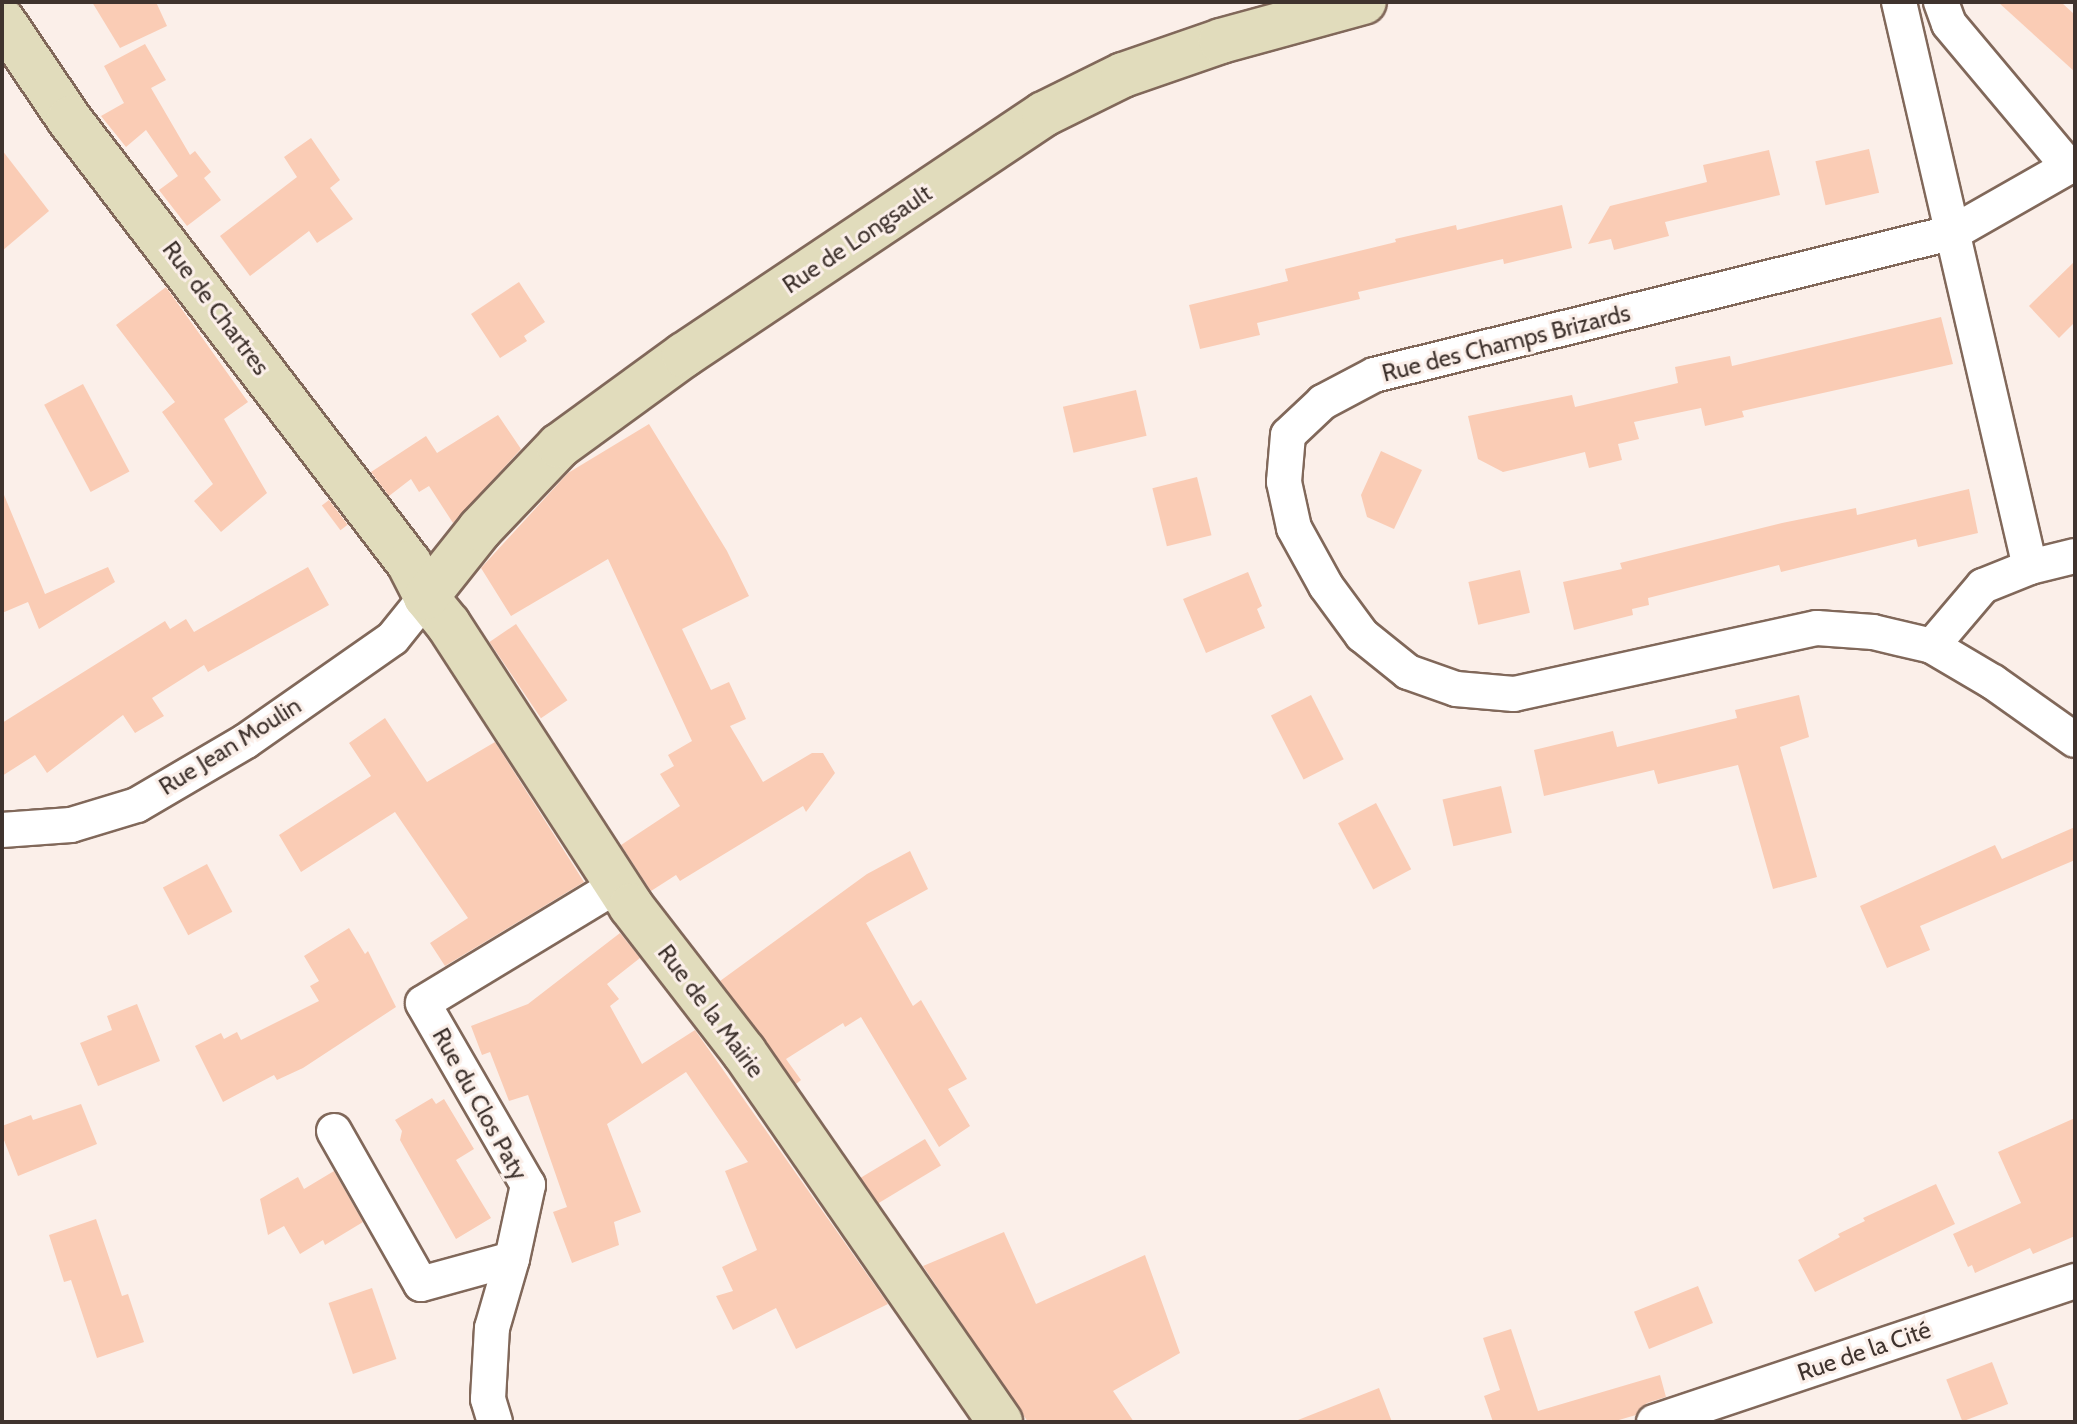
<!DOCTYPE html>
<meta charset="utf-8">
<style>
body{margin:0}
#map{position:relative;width:2077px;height:1424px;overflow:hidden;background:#fbefe9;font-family:Cabin,sans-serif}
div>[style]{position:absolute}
.building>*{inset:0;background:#faccb5;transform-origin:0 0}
.roads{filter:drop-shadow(2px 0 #81685a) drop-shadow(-2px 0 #81685a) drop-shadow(0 2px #81685a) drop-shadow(0 -2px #81685a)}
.street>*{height:34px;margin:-17px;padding:0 17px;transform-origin:17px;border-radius:17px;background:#fff}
.secondary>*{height:44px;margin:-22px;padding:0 22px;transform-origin:22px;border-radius:22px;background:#e1dcbc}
span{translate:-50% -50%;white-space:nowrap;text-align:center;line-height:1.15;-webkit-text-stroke:6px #fbefe9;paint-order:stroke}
.street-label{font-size:24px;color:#3f332e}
.frame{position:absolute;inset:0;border:4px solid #3f332e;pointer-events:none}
</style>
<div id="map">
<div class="building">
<div style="clip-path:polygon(92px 2px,156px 2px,167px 26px,120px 48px)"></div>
<div style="clip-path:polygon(1998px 2px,2061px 2px,2075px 15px,2075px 72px)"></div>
<div style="clip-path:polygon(145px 44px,166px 80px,151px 88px,190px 155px,195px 151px,211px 172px,204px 178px,221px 200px,187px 226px,159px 190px,178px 176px,146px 130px,126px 147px,101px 116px,124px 103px,104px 66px)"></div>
<div style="clip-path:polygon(311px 138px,340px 180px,330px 188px,353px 219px,317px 243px,309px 231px,250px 276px,220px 236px,297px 177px,284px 157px)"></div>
<div style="left:1869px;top:149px;width:45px;height:55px;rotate:77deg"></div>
<div style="clip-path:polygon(2px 150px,49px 211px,2px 251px)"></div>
<div style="clip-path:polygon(1769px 150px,1780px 195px,1665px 222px,1669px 236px,1614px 250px,1611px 239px,1588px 244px,1610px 206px,1707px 182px,1703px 165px)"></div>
<div style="clip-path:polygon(1562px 205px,1572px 248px,1504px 264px,1503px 259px,1358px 292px,1360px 299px,1257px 323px,1260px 335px,1200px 349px,1189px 305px,1288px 281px,1285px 269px,1396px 242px,1395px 239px,1456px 225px,1457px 230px)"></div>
<div style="clip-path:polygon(2075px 261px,2075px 322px,2059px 338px,2029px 306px)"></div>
<div style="clip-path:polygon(519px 282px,545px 322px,524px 336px,527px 341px,500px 358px,471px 314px)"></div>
<div style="clip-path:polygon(166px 287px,248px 402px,224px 419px,267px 493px,221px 532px,194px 501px,213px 484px,162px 412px,175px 402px,116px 325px)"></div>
<div style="clip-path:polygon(1941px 317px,1953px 364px,1742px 411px,1744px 417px,1705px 426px,1701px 408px,1634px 422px,1639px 439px,1618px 444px,1622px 460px,1589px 468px,1585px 452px,1503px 472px,1478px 459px,1468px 416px,1572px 395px,1575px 407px,1678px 383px,1675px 367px,1730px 356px,1732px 366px)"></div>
<div style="left:83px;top:384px;width:99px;height:44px;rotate:62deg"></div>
<div style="left:1136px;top:390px;width:47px;height:75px;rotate:77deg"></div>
<div style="clip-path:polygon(498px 415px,521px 449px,453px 523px,429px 486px,419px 492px,411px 479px,389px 496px,371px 472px,426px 436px,437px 453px)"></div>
<div style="clip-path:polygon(649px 424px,727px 551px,749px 596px,682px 629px,711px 690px,729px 682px,746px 719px,730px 726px,763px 782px,812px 753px,823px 753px,835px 773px,806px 812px,803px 806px,680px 881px,676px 875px,651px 891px,621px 845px,680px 806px,660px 774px,674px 766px,668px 755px,692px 741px,608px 559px,511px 616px,481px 568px,568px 473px)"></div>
<div style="clip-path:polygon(1381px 451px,1422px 470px,1394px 529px,1367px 517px,1361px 495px)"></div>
<div style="left:1197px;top:477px;width:60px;height:46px;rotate:76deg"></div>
<div style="clip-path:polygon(1969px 489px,1978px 533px,1918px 547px,1916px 539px,1781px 572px,1779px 565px,1648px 598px,1649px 605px,1632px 609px,1633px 615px,1574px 630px,1563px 582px,1622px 569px,1620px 563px,1782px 523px,1856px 508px,1857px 515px)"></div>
<div style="clip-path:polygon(2px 490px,45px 594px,108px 567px,115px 582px,39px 629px,28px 602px,2px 613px)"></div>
<div style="left:329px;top:500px;width:31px;height:9px;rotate:53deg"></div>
<div style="clip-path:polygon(308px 567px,329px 605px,208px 672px,204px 665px,152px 698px,164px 716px,135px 733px,123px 715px,47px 773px,35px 755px,2px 776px,2px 723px,165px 621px,170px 629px,186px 619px,194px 632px)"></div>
<div style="left:1520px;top:570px;width:44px;height:53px;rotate:77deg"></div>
<div style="clip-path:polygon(1248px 572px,1262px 606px,1257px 609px,1265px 628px,1206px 653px,1183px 599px)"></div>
<div style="left:516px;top:624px;width:92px;height:32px;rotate:56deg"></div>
<div style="left:1311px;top:695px;width:72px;height:45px;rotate:63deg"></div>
<div style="clip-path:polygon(1799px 695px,1809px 737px,1780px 747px,1817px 877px,1773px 889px,1738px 765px,1658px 784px,1654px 770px,1544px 796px,1534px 750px,1613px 731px,1617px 747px,1737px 718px,1735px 710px)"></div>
<div style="clip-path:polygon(385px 718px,427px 782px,495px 742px,584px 882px,445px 966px,430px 943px,468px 918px,395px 812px,301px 872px,279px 835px,371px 776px,349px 743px)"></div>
<div style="left:1501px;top:786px;width:48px;height:60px;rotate:77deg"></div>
<div style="left:1376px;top:803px;width:75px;height:43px;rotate:62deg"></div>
<div style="clip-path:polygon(2075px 827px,2075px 860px,1920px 926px,1930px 950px,1887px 968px,1860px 906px,1995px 845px,2002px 859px)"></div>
<div style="clip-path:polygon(910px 851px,928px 889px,866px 923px,913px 1006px,921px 1000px,967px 1079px,948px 1089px,970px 1126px,939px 1147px,861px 1017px,845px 1027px,843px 1023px,786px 1059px,801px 1080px,796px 1084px,720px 981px,867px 874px)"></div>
<div style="left:207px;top:864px;width:54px;height:50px;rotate:62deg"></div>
<div style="clip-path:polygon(349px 928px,365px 954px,368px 951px,396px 1007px,303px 1068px,277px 1080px,274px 1075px,223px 1102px,195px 1046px,221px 1033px,224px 1039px,237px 1032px,241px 1040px,319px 1001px,310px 986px,319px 981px,304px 956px)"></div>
<div style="clip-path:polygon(620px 933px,640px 958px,607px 984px,619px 999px,610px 1006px,642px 1064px,695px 1030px,888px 1304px,796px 1349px,776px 1308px,733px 1330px,716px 1296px,733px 1291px,722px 1267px,757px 1250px,725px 1171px,748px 1162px,686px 1072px,607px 1124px,641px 1212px,614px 1222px,619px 1245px,572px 1263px,553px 1212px,567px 1207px,528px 1095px,509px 1101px,490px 1052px,482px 1055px,471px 1026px,528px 1004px)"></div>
<div style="clip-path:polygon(137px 1004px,160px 1061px,98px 1086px,80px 1043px,112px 1030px,107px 1016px)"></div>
<div style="clip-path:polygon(432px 1098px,436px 1104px,444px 1099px,474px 1149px,456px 1160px,491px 1218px,456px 1239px,400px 1140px,402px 1131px,395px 1120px)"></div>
<div style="clip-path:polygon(81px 1104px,97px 1144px,18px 1176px,2px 1135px,2px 1126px,31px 1115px,33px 1120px)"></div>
<div style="clip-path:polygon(2075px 1118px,2075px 1236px,2033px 1254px,2030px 1248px,1975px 1273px,1972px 1265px,1968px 1267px,1953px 1234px,2021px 1203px,1998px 1152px)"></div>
<div style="left:925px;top:1139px;width:31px;height:75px;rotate:59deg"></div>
<div style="clip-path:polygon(334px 1171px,363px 1222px,325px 1245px,323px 1240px,300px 1254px,284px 1226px,268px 1235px,260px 1199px,298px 1177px,304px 1189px)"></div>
<div style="clip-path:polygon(1936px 1184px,1955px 1224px,1815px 1292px,1798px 1260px,1840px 1237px,1838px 1234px,1865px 1221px,1863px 1218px)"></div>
<div style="clip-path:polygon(96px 1219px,122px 1296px,128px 1294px,144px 1342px,97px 1358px,71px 1280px,64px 1282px,49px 1235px)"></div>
<div style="clip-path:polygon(1004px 1232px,1036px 1304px,1145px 1255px,1180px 1353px,1113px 1391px,1134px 1422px,1028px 1422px,923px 1266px)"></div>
<div style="left:1698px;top:1286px;width:40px;height:69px;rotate:68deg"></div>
<div style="left:372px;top:1288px;width:75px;height:46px;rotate:71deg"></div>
<div style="clip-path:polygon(1511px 1329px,1538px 1411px,1660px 1375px,1666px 1397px,1647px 1403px,1636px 1415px,1612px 1422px,1493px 1422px,1484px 1396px,1500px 1390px,1483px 1338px)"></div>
<div style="left:1992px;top:1362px;width:45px;height:49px;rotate:69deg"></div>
<div style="clip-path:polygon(1379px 1388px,1392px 1422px,1299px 1422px,1298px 1420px)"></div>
</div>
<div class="roads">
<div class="street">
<div style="left:1899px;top:2px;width:580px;rotate:76.95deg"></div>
<div style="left:1941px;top:2px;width:23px;rotate:70deg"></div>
<div style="left:1949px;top:24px;width:187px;rotate:50deg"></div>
<div style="left:2075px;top:163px;width:139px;rotate:150.3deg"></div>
<div style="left:1954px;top:232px;width:597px;rotate:166.15deg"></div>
<div style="left:1374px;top:375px;width:58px;rotate:152.1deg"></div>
<div style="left:1323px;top:402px;width:48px;rotate:136.7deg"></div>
<div style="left:1288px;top:435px;width:47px;rotate:94.9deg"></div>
<div style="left:1284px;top:482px;width:47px;rotate:77.7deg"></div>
<div style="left:1294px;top:528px;width:66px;rotate:61.1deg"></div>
<div style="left:1326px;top:586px;width:61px;rotate:53.7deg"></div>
<div style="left:1362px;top:635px;width:59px;rotate:38.8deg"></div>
<div style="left:1408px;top:672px;width:51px;rotate:19.5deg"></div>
<div style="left:1456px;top:689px;width:58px;rotate:4.9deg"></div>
<div style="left:1514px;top:694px;width:310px;rotate:-12.3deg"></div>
<div style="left:1817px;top:628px;width:56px;rotate:4.1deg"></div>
<div style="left:1873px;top:632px;width:61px;rotate:13.3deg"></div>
<div style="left:1932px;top:646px;width:71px;rotate:30.5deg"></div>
<div style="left:1993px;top:682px;width:100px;rotate:35.3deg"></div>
<div style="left:1932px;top:646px;width:79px;rotate:-49.6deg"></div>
<div style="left:1983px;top:586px;width:51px;rotate:-22deg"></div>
<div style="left:2030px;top:567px;width:46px;rotate:-13.7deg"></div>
<div style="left:2px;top:830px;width:69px;rotate:-4.1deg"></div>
<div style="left:71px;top:825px;width:69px;rotate:-16.9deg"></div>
<div style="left:137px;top:805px;width:126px;rotate:-30.4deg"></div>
<div style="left:246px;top:741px;width:179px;rotate:-35deg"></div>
<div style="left:393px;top:638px;width:53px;rotate:-51.2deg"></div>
<div style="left:334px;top:1131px;width:176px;rotate:60.4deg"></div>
<div style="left:421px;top:1284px;width:94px;rotate:-15.4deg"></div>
<div style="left:512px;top:1259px;width:76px;rotate:-77.8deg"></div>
<div style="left:528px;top:1185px;width:210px;rotate:-120deg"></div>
<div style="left:423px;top:1003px;width:228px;rotate:-31.2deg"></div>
<div style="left:495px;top:1422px;width:24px;rotate:-107deg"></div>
<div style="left:488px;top:1399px;width:71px;rotate:-86.8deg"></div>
<div style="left:492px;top:1328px;width:72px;rotate:-73.8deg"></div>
<div style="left:1654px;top:1422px;width:444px;rotate:-18.5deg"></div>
</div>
<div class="secondary">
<div style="left:2px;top:20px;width:120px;rotate:55.9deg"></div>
<div style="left:69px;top:119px;width:559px;rotate:52.56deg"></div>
<div style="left:409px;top:563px;width:38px;rotate:63deg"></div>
<div style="left:426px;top:597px;width:35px;rotate:51deg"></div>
<div style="left:448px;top:624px;width:336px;rotate:57deg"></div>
<div style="left:631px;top:906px;width:185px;rotate:52.3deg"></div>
<div style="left:744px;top:1052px;width:450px;rotate:55.3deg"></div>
<div style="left:426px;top:597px;width:87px;rotate:-51.5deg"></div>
<div style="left:480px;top:529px;width:115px;rotate:-46.4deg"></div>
<div style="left:559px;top:446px;width:155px;rotate:-36.1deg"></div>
<div style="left:684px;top:355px;width:433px;rotate:-33.8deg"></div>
<div style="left:1044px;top:114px;width:88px;rotate:-26.3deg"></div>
<div style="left:1123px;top:75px;width:104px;rotate:-19.1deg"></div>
<div style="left:1221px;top:41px;width:148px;rotate:-15.3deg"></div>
</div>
</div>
<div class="street-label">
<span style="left:857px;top:239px;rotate:-34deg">Rue de Longsault</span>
<span style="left:216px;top:308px;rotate:53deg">Rue de Chartres</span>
<span style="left:1506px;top:343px;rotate:-14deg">Rue des Champs Brizards</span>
<span style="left:230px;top:746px;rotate:-32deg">Rue Jean Moulin</span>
<span style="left:711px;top:1011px;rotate:53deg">Rue de la Mairie</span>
<span style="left:480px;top:1104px;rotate:61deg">Rue du Clos Paty</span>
<span style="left:1864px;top:1351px;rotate:-19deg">Rue de la Cité</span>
</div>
<div class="frame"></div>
</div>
